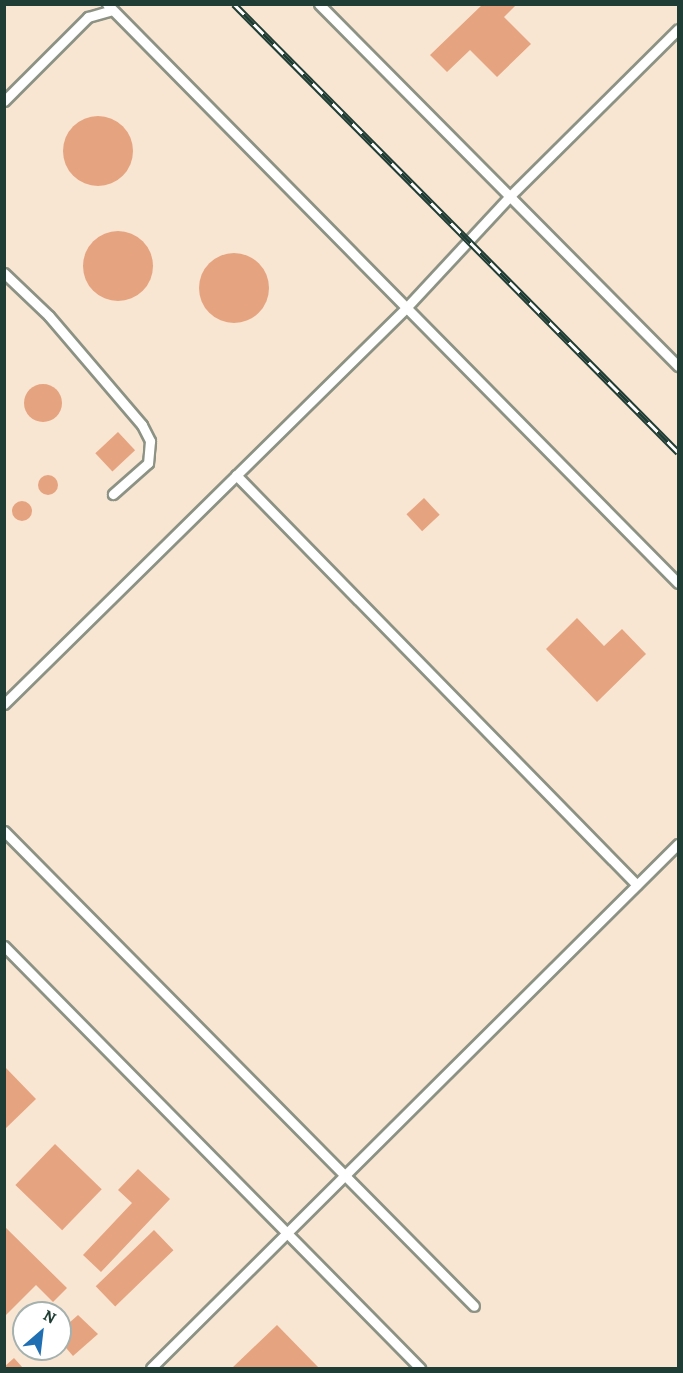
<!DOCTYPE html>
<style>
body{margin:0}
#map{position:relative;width:683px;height:1373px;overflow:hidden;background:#f8e6d3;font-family:Alegreya,serif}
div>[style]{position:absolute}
.building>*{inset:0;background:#e6a37f;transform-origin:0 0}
.round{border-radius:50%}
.roads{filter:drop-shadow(2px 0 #8c9284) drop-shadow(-2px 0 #8c9284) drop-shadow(0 2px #8c9284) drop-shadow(0 -2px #8c9284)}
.lane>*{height:9px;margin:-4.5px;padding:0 4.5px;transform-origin:4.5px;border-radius:4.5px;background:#fff}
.rail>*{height:7px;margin-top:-3.5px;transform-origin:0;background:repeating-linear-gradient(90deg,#fff 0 14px,#1f3d34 0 28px);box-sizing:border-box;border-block:2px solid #1f3d34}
span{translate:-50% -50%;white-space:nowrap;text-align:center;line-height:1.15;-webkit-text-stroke:5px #fff;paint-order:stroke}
.frame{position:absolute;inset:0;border:6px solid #1f3d34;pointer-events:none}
.north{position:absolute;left:12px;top:1301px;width:60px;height:60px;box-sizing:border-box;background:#fff;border:2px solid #a5b1ae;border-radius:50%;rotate:28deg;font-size:16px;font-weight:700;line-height:24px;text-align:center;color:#1f3d34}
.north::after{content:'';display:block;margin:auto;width:21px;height:27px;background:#1f6fb2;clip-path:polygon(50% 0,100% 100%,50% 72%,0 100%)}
</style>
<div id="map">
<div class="building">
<div style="clip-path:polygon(483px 4px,517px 4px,504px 17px,531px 44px,497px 77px,470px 50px,447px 72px,430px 55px)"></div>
<div class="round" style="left:63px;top:116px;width:70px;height:70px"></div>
<div class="round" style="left:83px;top:231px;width:70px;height:70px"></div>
<div class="round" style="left:199px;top:253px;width:70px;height:70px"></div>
<div class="round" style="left:24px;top:384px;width:38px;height:38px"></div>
<div style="left:118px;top:432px;width:25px;height:31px;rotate:47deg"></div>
<div class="round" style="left:38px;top:475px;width:20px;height:20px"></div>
<div style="left:424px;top:498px;width:23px;height:24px;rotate:47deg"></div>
<div class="round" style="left:12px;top:501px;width:20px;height:20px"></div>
<div style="clip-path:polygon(577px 618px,604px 646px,622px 629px,646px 654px,597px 702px,546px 649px)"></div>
<div style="clip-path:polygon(4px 1066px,36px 1099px,4px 1130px)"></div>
<div style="left:55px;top:1144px;width:65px;height:57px;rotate:44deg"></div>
<div style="clip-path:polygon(138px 1169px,170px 1199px,101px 1272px,83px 1255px,132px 1203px,118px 1190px)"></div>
<div style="clip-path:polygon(4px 1226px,67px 1288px,53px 1302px,36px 1285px,4px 1317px)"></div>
<div style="left:154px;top:1230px;width:28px;height:81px;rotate:46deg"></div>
<div style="clip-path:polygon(78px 1315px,98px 1334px,73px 1356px,60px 1341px,60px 1331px)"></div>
<div style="clip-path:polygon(277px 1325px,319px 1368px,232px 1368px)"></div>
<div style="clip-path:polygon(14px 1358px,23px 1368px,4px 1368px,4px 1367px)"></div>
</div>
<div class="roads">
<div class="lane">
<div style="left:107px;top:4px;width:813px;rotate:45.4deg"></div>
<div style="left:319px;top:4px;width:510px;rotate:45.24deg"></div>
<div style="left:4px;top:101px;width:119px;rotate:-45deg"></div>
<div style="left:88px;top:17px;width:25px;rotate:-16deg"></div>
<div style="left:4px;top:273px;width:62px;rotate:43.7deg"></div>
<div style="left:49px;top:316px;width:143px;rotate:49.5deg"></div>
<div style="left:142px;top:425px;width:18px;rotate:63deg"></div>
<div style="left:150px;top:441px;width:22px;rotate:95deg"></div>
<div style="left:148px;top:463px;width:47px;rotate:138.5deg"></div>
<div style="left:236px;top:475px;width:573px;rotate:45.64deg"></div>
<div style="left:4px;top:704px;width:564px;rotate:-44.57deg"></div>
<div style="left:406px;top:308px;width:154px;rotate:-47.1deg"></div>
<div style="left:511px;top:195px;width:235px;rotate:-44.8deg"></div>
<div style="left:4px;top:831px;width:668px;rotate:45.3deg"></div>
<div style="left:4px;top:946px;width:593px;rotate:45.41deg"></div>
<div style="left:151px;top:1368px;width:743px;rotate:-44.84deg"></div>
</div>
</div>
<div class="rail">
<div style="left:234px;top:4px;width:631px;rotate:45.26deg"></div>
</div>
<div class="frame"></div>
<div class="north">N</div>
</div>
